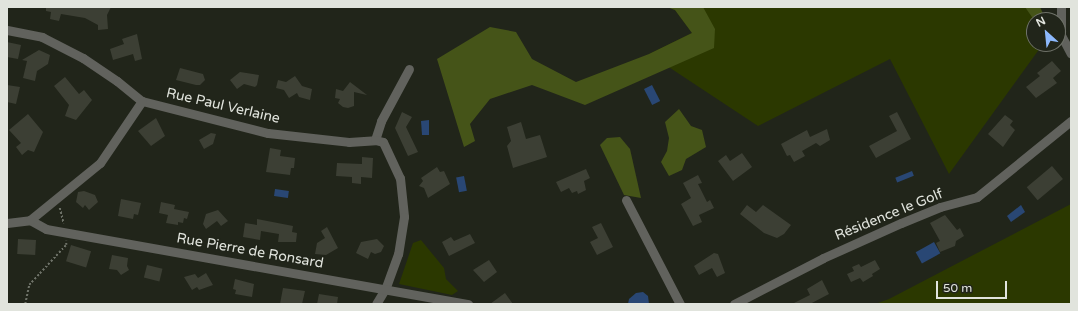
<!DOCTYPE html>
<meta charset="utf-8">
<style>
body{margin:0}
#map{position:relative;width:1078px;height:311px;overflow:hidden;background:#21251a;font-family:"Varela Round",sans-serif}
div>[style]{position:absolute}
.green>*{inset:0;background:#2b3800}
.forest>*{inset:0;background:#455418}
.water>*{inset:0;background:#294774;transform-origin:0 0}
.building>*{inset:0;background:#3c3f34;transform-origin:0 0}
.path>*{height:1.5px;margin-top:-0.75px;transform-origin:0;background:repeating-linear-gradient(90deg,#6e7268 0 2px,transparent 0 4px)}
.minor>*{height:9px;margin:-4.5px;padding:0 4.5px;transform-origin:4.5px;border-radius:4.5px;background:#61625d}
span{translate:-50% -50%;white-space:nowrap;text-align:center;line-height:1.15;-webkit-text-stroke:3px #21251a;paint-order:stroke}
.street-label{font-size:14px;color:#e1e4dd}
.frame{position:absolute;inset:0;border:8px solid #e1e4dd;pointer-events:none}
.north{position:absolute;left:1026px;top:12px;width:40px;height:40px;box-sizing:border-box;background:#21251a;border:1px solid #6e7168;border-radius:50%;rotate:333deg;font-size:11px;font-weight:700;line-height:16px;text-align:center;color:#e1e4dd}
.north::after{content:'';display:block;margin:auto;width:14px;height:18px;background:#8db9fc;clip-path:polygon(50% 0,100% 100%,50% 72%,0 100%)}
.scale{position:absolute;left:936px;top:281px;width:71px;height:18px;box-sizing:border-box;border:2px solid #e1e4dd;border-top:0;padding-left:5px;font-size:12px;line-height:14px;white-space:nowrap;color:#e1e4dd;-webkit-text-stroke:3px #21251a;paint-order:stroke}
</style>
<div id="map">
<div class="green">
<div style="clip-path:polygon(667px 7px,1040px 7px,1034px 20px,1034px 44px,1043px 44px,949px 174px,890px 59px,758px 126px,649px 54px,692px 33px,675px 10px)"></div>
<div style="clip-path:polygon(1071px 204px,1071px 304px,875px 304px,889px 299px)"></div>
<div style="clip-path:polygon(421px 240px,444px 268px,446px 279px,458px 291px,452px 295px,399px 284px,413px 243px)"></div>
</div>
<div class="forest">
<div style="clip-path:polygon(667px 7px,703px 7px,715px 29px,714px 48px,585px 105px,532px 85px,490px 99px,470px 124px,475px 141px,464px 147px,437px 59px,490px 27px,516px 32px,532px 59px,576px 82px,649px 54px,692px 33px,675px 10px)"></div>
<div style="clip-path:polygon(1025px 7px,1040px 7px,1046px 20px,1034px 20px)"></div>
<div style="clip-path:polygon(679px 109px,691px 126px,702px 130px,706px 147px,686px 159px,682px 170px,669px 176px,661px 162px,667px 151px,669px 138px,665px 122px)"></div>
<div style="clip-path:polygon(620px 137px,630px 149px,641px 198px,624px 195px,600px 145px,607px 138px)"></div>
</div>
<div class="water">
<div style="left:652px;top:85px;width:18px;height:9px;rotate:63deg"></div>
<div style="clip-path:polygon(429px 120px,429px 135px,422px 135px,421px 121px)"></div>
<div style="left:912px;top:171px;width:5px;height:18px;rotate:68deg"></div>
<div style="left:464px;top:176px;width:15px;height:8px;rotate:79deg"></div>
<div style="left:275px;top:189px;width:14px;height:7px;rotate:8deg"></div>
<div style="clip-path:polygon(1021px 205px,1025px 212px,1011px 222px,1007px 216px)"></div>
<div style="left:934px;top:242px;width:13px;height:21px;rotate:61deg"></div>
<div style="clip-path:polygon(643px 292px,648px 296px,649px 304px,628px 304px,629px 299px,636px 293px)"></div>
</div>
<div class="building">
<div style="clip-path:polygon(46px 7px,111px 7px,107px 15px,108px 29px,98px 30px,98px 25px,85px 18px,61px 14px,59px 21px,50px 19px,51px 12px,46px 11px)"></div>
<div style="clip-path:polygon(137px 34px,142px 59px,135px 61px,133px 54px,113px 60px,110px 49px,124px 44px,122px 39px)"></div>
<div style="clip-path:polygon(7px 42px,21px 45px,18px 59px,7px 57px)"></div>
<div style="clip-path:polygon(39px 50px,50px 55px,48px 64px,37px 71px,35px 81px,23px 78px,27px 61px,22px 60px)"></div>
<div style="clip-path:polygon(1052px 61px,1061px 71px,1053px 78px,1057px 83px,1036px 98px,1026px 87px,1040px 76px,1037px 73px)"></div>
<div style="clip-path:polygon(180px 68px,203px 74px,205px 80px,200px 85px,196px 85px,176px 80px)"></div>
<div style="clip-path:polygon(240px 72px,259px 75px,257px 85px,255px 87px,244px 84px,237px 89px,230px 80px)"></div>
<div style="clip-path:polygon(295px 76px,302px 86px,312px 89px,310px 100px,299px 97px,297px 93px,289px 98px,284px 90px,276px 88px,278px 80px,286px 82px)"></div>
<div style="clip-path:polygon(65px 77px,79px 94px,84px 90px,92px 100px,76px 120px,65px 116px,69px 105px,54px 86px)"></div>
<div style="clip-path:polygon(350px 82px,367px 95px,354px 92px,354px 106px,348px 108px,343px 107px,338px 103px,340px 99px,335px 98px,336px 89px,343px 91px)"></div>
<div style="clip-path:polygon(7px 85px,20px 87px,16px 104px,7px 102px)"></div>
<div style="clip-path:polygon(402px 112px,412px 117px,406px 127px,418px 152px,408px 156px,395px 128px)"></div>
<div style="clip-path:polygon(897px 112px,911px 139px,876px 158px,869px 146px,897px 131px,889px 116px)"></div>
<div style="clip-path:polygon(28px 114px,43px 132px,34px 152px,28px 150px,22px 155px,16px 147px,21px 143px,9px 130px)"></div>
<div style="clip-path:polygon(1005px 115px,1013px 121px,1010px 125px,1015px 130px,1003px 147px,988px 134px)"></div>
<div style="clip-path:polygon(156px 118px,165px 136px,151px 146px,138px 131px)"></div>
<div style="clip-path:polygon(521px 122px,526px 139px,540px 135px,547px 157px,513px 168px,507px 146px,511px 141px,507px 127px)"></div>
<div style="clip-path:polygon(827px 129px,830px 140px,820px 146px,816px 143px,802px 151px,805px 156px,794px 162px,790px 155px,787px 156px,781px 144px,807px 130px,810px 137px)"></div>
<div style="clip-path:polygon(211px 133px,216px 134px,213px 144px,204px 149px,199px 140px)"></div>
<div style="clip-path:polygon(270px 148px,281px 150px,280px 156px,295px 158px,294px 168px,291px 168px,290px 175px,266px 172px)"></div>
<div style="clip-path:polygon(742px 153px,752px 167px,733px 181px,718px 161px,726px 155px,730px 161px)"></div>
<div style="clip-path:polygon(362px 157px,373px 158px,372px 178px,361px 177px,361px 184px,352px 183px,352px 177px,336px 176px,337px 163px,362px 164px)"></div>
<div style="left:1052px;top:166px;width:17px;height:33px;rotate:50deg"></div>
<div style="clip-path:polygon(437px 167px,440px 172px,444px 171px,450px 184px,428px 198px,424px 188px,419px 186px,423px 181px,421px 178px)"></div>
<div style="clip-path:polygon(586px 169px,590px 178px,584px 181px,586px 190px,578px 194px,577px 191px,572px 193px,569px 188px,561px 192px,556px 182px)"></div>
<div style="clip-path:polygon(698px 175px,702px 183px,698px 184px,707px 202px,710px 200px,714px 208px,699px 215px,702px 222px,693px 226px,681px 204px,691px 198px,683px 183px)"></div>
<div style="clip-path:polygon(84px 191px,95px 195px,98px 202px,89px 210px,85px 205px,83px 208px,76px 202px,78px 192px)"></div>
<div style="clip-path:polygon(121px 199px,141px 203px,138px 215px,134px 214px,133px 219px,118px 216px)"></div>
<div style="clip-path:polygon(161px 202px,175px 205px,174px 209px,189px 212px,187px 219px,184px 218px,183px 223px,178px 222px,178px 225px,166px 223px,168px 215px,159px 213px)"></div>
<div style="clip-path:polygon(747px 205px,756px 212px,763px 205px,791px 225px,784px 234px,777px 238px,764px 233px,740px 214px)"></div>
<div style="clip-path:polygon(218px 210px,228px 221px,221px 226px,217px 221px,206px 229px,203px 224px,206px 214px)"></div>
<div style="clip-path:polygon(945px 215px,957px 230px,960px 228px,964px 236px,956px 241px,955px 246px,940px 252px,936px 243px,940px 241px,930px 223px)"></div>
<div style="clip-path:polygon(257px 219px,293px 226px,292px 232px,297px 233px,296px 242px,278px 242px,279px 234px,261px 231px,260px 240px,243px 237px,245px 223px,257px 225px)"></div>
<div style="clip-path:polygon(601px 223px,613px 247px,597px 255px,590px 242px,598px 238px,592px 227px)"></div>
<div style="clip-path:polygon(327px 227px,338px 248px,326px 255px,315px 254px,317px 243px,325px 238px,321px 231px)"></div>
<div style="clip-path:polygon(470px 234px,475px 243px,449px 256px,442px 242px,451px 237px,454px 241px)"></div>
<div style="left:18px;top:239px;width:18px;height:15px;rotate:3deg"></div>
<div style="clip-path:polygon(377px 239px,384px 246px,381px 252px,375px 254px,371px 252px,368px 259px,356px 253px,361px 242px)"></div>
<div style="left:71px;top:245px;width:21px;height:17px;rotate:17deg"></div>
<div style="clip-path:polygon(714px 253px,718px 254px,725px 273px,717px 277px,712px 268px,699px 275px,694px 266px)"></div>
<div style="clip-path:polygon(112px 255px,128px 258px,127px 266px,129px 270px,121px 275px,117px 270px,109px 269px)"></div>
<div style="clip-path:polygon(489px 260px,497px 272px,484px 282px,473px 270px)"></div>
<div style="clip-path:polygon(875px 260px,880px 269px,872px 274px,873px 276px,863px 282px,860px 278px,851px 282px,847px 274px,854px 271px,852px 267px,859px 264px,861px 267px)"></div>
<div style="left:147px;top:265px;width:16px;height:13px;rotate:14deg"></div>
<div style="clip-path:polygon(206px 273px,213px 285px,199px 290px,197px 287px,192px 290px,184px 277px,195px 274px,198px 278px)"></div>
<div style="clip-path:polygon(235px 279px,254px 284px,252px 297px,235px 294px,236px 290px,233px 289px)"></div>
<div style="clip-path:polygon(822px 280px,829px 294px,810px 304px,792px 304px,810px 295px,807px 289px)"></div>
<div style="clip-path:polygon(283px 288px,305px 291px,302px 304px,280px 304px)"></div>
<div style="clip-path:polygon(505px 293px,513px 304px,490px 304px)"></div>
<div style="clip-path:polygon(319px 294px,338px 297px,337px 304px,317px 304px)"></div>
</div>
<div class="path">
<div style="left:60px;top:208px;width:16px;rotate:76deg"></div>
<div style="left:25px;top:304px;width:19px;rotate:-78deg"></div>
<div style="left:29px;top:285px;width:54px;rotate:-47.2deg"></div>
<div style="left:66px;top:245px;width:4px;rotate:-90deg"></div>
</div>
<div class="minor">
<div style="left:1061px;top:7px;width:28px;rotate:90deg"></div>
<div style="left:1061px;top:35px;width:21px;rotate:62deg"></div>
<div style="left:7px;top:30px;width:36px;rotate:11deg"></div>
<div style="left:42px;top:37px;width:46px;rotate:27.1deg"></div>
<div style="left:83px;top:58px;width:41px;rotate:34.1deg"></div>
<div style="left:117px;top:81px;width:32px;rotate:39deg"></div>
<div style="left:142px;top:101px;width:130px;rotate:14.3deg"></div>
<div style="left:268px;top:133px;width:81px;rotate:6.3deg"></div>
<div style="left:349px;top:142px;width:26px;rotate:-4deg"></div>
<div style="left:375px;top:140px;width:20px;rotate:-72deg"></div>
<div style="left:381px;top:121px;width:59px;rotate:-61.7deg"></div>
<div style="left:375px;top:140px;width:8px;rotate:14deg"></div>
<div style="left:383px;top:142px;width:40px;rotate:65deg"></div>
<div style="left:400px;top:178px;width:39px;rotate:84deg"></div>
<div style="left:404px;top:217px;width:37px;rotate:99deg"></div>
<div style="left:398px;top:254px;width:37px;rotate:110deg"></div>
<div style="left:385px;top:289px;width:17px;rotate:121deg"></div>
<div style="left:626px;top:200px;width:117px;rotate:62.6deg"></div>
<div style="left:30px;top:220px;width:18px;rotate:29deg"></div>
<div style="left:46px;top:229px;width:429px;rotate:10.1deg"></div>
<div style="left:7px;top:223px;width:23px;rotate:-7deg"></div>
<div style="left:30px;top:220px;width:90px;rotate:-39.2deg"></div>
<div style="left:100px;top:163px;width:75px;rotate:-55.9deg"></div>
<div style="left:734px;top:304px;width:100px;rotate:-27.3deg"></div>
<div style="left:823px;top:258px;width:85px;rotate:-24.2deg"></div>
<div style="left:901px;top:223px;width:42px;rotate:-22.3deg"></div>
<div style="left:940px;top:207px;width:38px;rotate:-15deg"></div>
<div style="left:977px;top:197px;width:121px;rotate:-39deg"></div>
</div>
<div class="street-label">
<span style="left:223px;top:106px;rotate:13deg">Rue Paul Verlaine</span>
<span style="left:889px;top:215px;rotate:-22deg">Résidence le Golf</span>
<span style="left:250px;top:251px;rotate:10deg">Rue Pierre de Ronsard</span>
</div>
<div class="frame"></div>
<div class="north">N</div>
<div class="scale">50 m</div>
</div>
